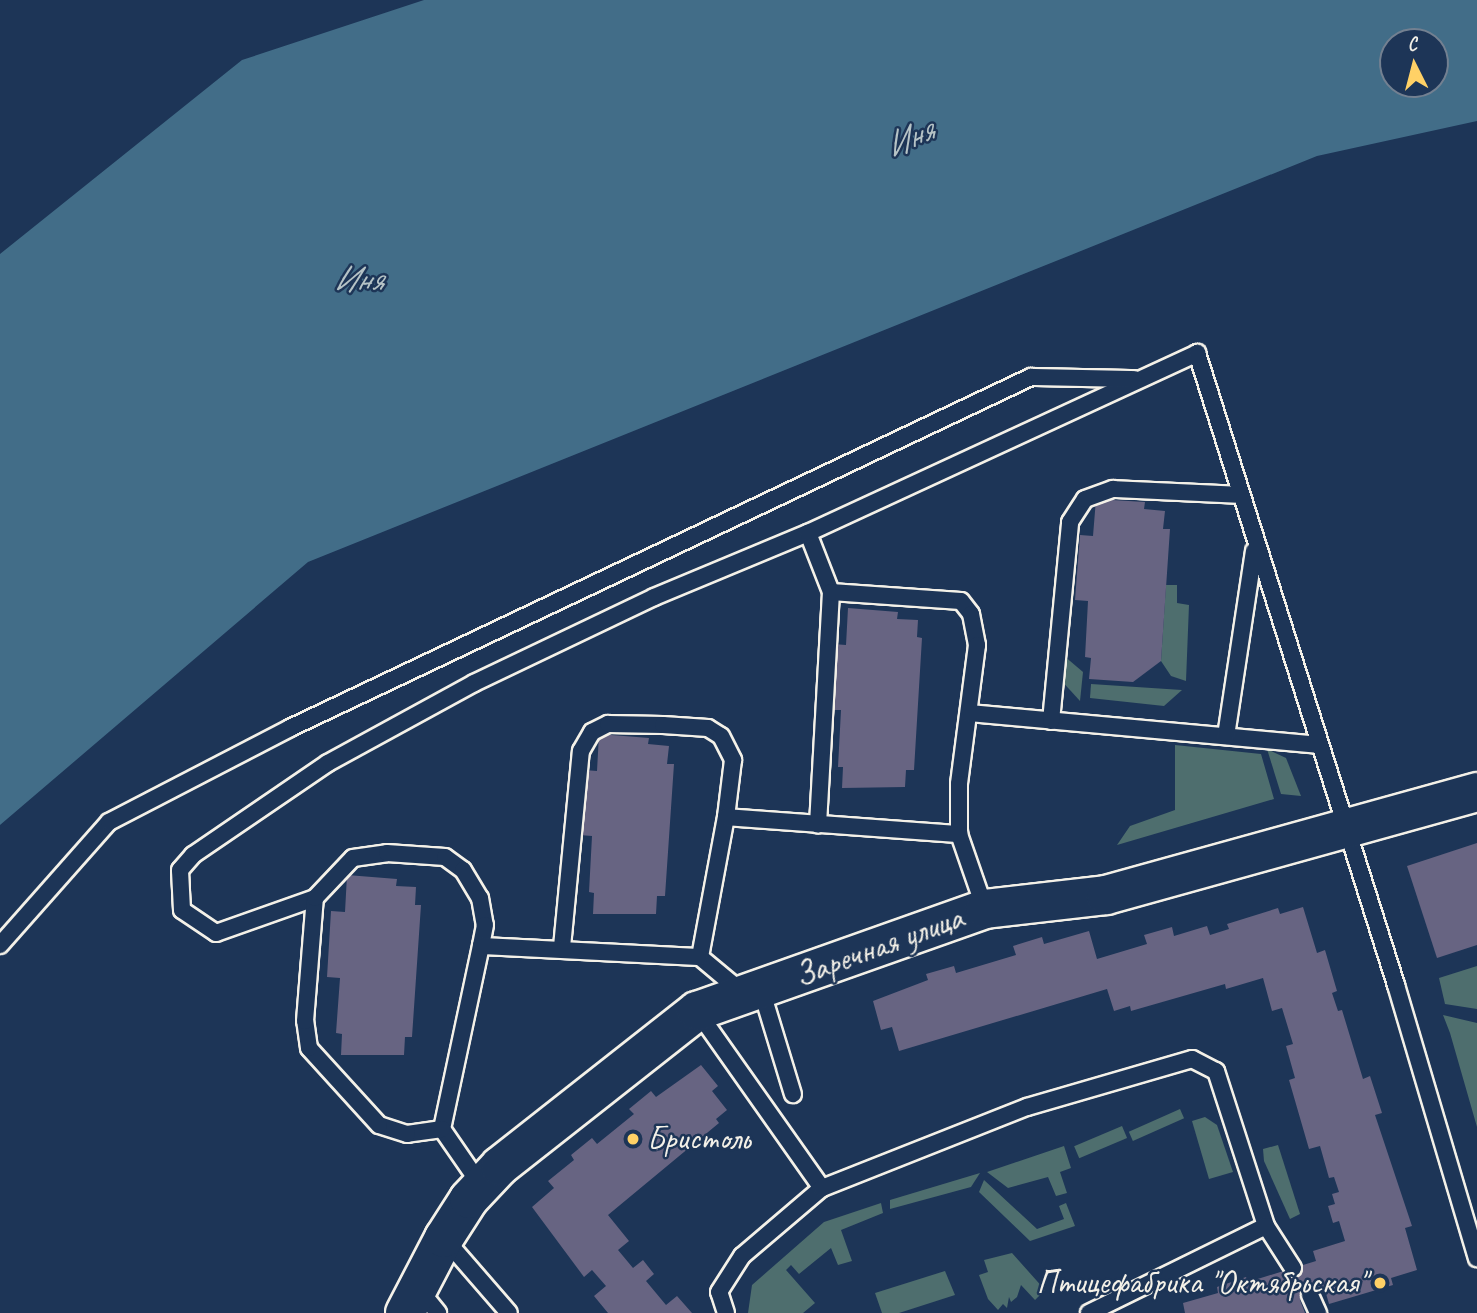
<!DOCTYPE html>
<meta charset="utf-8">
<style>
body{margin:0}
#map{position:relative;width:1477px;height:1313px;overflow:hidden;background:#1d3557;font-family:Caveat,sans-serif}
div>[style]{position:absolute}
.green>*{inset:0;background:#4e6e6e;transform-origin:0 0}
.water>*{inset:0;background:#426d88}
.building>*{inset:0;background:#676482}
.roads{filter:drop-shadow(2px 0 #f4f1e8) drop-shadow(-2px 0 #f4f1e8) drop-shadow(0 2px #f4f1e8) drop-shadow(0 -2px #f4f1e8)}
.lane>*{height:16px;margin:-8px;padding:0 8px;transform-origin:8px;border-radius:8px;background:#1d3557}
.secondary>*{height:38px;margin:-19px;padding:0 19px;transform-origin:19px;border-radius:19px;background:#1d3557}
.dots>*{width:19px;height:19px;translate:-50% -50%;box-sizing:border-box;border:4px solid #1d3557;border-radius:50%}
span{translate:-50% -50%;white-space:nowrap;text-align:center;line-height:1.15;-webkit-text-stroke:5px #1d3557;paint-order:stroke}
.street-label{font-size:33px;color:#f4f1e8}
.poi-label{font-size:33px;color:#f4f1e8}
.left{translate:0 -50%;text-align:left}
.right{translate:-100% -50%;text-align:right}
.water-label{font-size:35px;color:#b6c3c6;font-style:italic}
.north{position:absolute;left:1379px;top:28px;width:70px;height:70px;box-sizing:border-box;background:#1d3557;border:2px solid #738091;border-radius:50%;rotate:354deg;font-size:19px;font-weight:700;line-height:28px;text-align:center;color:#f4f1e8}
.north::after{content:'';display:block;margin:auto;width:24px;height:32px;background:#ffd166;clip-path:polygon(50% 0,100% 100%,50% 72%,0 100%)}
</style>
<div id="map">
<div class="green">
<div style="clip-path:polygon(1166px 585px,1177px 585px,1177px 603px,1189px 605px,1186px 681px,1171px 676px,1161px 661px)"></div>
<div style="clip-path:polygon(1063px 655px,1083px 672px,1080px 701px,1059px 678px)"></div>
<div style="clip-path:polygon(1091px 684px,1182px 690px,1164px 706px,1090px 698px)"></div>
<div style="clip-path:polygon(1175px 745px,1261px 754px,1274px 799px,1117px 845px,1130px 826px,1175px 810px)"></div>
<div style="clip-path:polygon(1267px 749px,1286px 758px,1301px 796px,1281px 794px)"></div>
<div style="clip-path:polygon(1477px 966px,1477px 1009px,1445px 1004px,1439px 978px)"></div>
<div style="clip-path:polygon(1443px 1015px,1477px 1023px,1477px 1127px,1450px 1033px)"></div>
<div style="left:1180px;top:1109px;width:10px;height:56px;rotate:66deg"></div>
<div style="clip-path:polygon(1205px 1117px,1217px 1125px,1233px 1172px,1209px 1179px,1192px 1121px)"></div>
<div style="left:1122px;top:1126px;width:13px;height:52px;rotate:67deg"></div>
<div style="clip-path:polygon(1278px 1145px,1300px 1214px,1290px 1219px,1264px 1161px,1263px 1149px)"></div>
<div style="clip-path:polygon(1064px 1146px,1071px 1168px,1060px 1172px,1067px 1193px,1056px 1196px,1048px 1177px,1008px 1188px,987px 1172px)"></div>
<div style="clip-path:polygon(980px 1173px,971px 1187px,890px 1209px,890px 1200px)"></div>
<div style="clip-path:polygon(984px 1180px,1037px 1229px,1064px 1219px,1059px 1206px,1066px 1203px,1075px 1226px,1030px 1241px,979px 1192px)"></div>
<div style="clip-path:polygon(881px 1203px,883px 1213px,841px 1230px,852px 1261px,838px 1265px,831px 1248px,799px 1274px,791px 1265px,786px 1270px,815px 1303px,803px 1313px,748px 1313px,752px 1285px,824px 1222px)"></div>
<div style="clip-path:polygon(1012px 1253px,1045px 1290px,1035px 1300px,1021px 1285px,1017px 1297px,1011px 1302px,1009px 1297px,1007px 1308px,1003px 1304px,998px 1310px,988px 1299px,979px 1275px,988px 1272px,984px 1260px)"></div>
<div style="clip-path:polygon(945px 1271px,955px 1295px,899px 1313px,882px 1313px,875px 1293px)"></div>
</div>
<div class="water">
<div style="clip-path:polygon(evenodd,424px 0,1477px 0,1477px 121px,1317px 156px,308px 562px,0 825px,0 254px,242px 60px,424px 0,1393px 42px,1435px 42px,1435px 84px,1393px 84px,1393px 42px)"></div>
</div>
<div class="building">
<div style="clip-path:polygon(1096px 499px,1145px 502px,1144px 509px,1165px 511px,1163px 529px,1170px 529px,1161px 661px,1133px 682px,1089px 679px,1091px 658px,1085px 657px,1088px 601px,1075px 600px,1080px 535px,1093px 536px)"></div>
<div style="clip-path:polygon(848px 608px,898px 612px,897px 619px,918px 620px,917px 637px,922px 638px,914px 770px,906px 770px,905px 787px,842px 788px,843px 767px,838px 767px,841px 710px,828px 710px,833px 644px,846px 645px)"></div>
<div style="clip-path:polygon(599px 734px,649px 738px,648px 744px,669px 746px,667px 764px,674px 764px,665px 896px,657px 896px,656px 914px,593px 914px,594px 893px,589px 892px,592px 836px,579px 835px,584px 770px,597px 771px)"></div>
<div style="clip-path:polygon(1477px 843px,1477px 945px,1437px 958px,1407px 866px)"></div>
<div style="clip-path:polygon(347px 875px,397px 879px,396px 886px,416px 887px,415px 905px,421px 905px,412px 1037px,405px 1037px,404px 1055px,341px 1055px,342px 1034px,336px 1033px,340px 978px,327px 977px,331px 911px,345px 912px)"></div>
<div style="clip-path:polygon(1303px 907px,1317px 953px,1325px 950px,1337px 991px,1332px 993px,1338px 1011px,1342px 1010px,1363px 1079px,1370px 1076px,1382px 1113px,1375px 1115px,1412px 1226px,1405px 1228px,1417px 1270px,1391px 1278px,1393px 1285px,1329px 1304px,1325px 1290px,1300px 1300px,1305px 1313px,1185px 1313px,1183px 1303px,1218px 1293px,1217px 1287px,1246px 1277px,1248px 1282px,1316px 1261px,1313px 1251px,1345px 1241px,1339px 1221px,1333px 1223px,1328px 1206px,1335px 1204px,1332px 1194px,1339px 1192px,1334px 1177px,1329px 1178px,1320px 1146px,1309px 1149px,1289px 1080px,1295px 1078px,1286px 1046px,1293px 1044px,1282px 1008px,1272px 1011px,1263px 978px,1226px 989px,1225px 984px,1131px 1011px,1130px 1006px,1114px 1011px,1107px 989px,899px 1051px,892px 1027px,881px 1030px,873px 1001px,928px 980px,926px 974px,954px 966px,956px 973px,1016px 955px,1013px 946px,1042px 937px,1044px 944px,1089px 931px,1097px 959px,1147px 944px,1144px 935px,1172px 927px,1174px 936px,1207px 926px,1210px 935px,1229px 929px,1227px 924px,1278px 908px,1280px 914px)"></div>
<div style="clip-path:polygon(701px 1065px,718px 1086px,712px 1091px,727px 1110px,716px 1119px,719px 1123px,608px 1215px,629px 1241px,618px 1250px,633px 1268px,643px 1260px,654px 1274px,646px 1281px,666px 1305px,677px 1296px,692px 1313px,608px 1313px,594px 1296px,606px 1286px,592px 1270px,584px 1277px,532px 1207px,554px 1188px,548px 1181px,574px 1160px,571px 1155px,592px 1138px,597px 1144px,634px 1114px,629px 1109px,651px 1091px,656px 1097px)"></div>
</div>
<div class="roads">
<div class="lane">
<div style="left:808px;top:533px;width:63px;rotate:68.7deg"></div>
<div style="left:831px;top:592px;width:233px;rotate:93.2deg"></div>
<div style="left:831px;top:592px;width:130px;rotate:4deg"></div>
<div style="left:961px;top:601px;width:16px;rotate:52deg"></div>
<div style="left:971px;top:614px;width:32px;rotate:79deg"></div>
<div style="left:977px;top:645px;width:140px;rotate:97.4deg"></div>
<div style="left:959px;top:784px;width:50px;rotate:90deg"></div>
<div style="left:959px;top:834px;width:79px;rotate:70.9deg"></div>
<div style="left:969px;top:713px;width:350px;rotate:5.2deg"></div>
<div style="left:1051px;top:721px;width:200px;rotate:-84.5deg"></div>
<div style="left:1070px;top:522px;width:27px;rotate:-57deg"></div>
<div style="left:1085px;top:499px;width:30px;rotate:-20deg"></div>
<div style="left:1113px;top:489px;width:127px;rotate:2.7deg"></div>
<div style="left:1226px;top:736px;width:187px;rotate:-81.4deg"></div>
<div style="left:315px;top:898px;width:105px;rotate:160.5deg"></div>
<div style="left:216px;top:933px;width:41px;rotate:-145.9deg"></div>
<div style="left:182px;top:910px;width:40px;rotate:-92.9deg"></div>
<div style="left:180px;top:870px;width:20px;rotate:-49deg"></div>
<div style="left:193px;top:855px;width:163px;rotate:-34.3deg"></div>
<div style="left:328px;top:763px;width:166px;rotate:-28.7deg"></div>
<div style="left:474px;top:683px;width:199px;rotate:-25.5deg"></div>
<div style="left:654px;top:597px;width:167px;rotate:-22.6deg"></div>
<div style="left:808px;top:533px;width:429px;rotate:-24.8deg"></div>
<div style="left:1197px;top:353px;width:663px;rotate:72.52deg"></div>
<div style="left:1396px;top:985px;width:285px;rotate:73.5deg"></div>
<div style="left:0;top:945px;width:164px;rotate:-48.5deg"></div>
<div style="left:109px;top:822px;width:204px;rotate:-27.4deg"></div>
<div style="left:290px;top:728px;width:820px;rotate:-25.35deg"></div>
<div style="left:1031px;top:377px;width:103px;rotate:1.1deg"></div>
<div style="left:562px;top:947px;width:197px;rotate:-84.5deg"></div>
<div style="left:581px;top:751px;width:22px;rotate:-60deg"></div>
<div style="left:592px;top:732px;width:18px;rotate:-27deg"></div>
<div style="left:608px;top:724px;width:55px;rotate:1deg"></div>
<div style="left:663px;top:725px;width:45px;rotate:3.8deg"></div>
<div style="left:708px;top:728px;width:15px;rotate:32deg"></div>
<div style="left:721px;top:736px;width:27px;rotate:63deg"></div>
<div style="left:733px;top:760px;width:57px;rotate:97deg"></div>
<div style="left:761px;top:989px;width:110px;rotate:73.1deg"></div>
<div style="left:743px;top:993px;width:56px;rotate:-140.1deg"></div>
<div style="left:700px;top:957px;width:142px;rotate:-79.5deg"></div>
<div style="left:726px;top:817px;width:234px;rotate:4.2deg"></div>
<div style="left:697px;top:1011px;width:217px;rotate:54.8deg"></div>
<div style="left:442px;top:1129px;width:187px;rotate:-78deg"></div>
<div style="left:482px;top:1187px;width:70px;rotate:-124.6deg"></div>
<div style="left:442px;top:1129px;width:35px;rotate:172deg"></div>
<div style="left:407px;top:1134px;width:29px;rotate:-162deg"></div>
<div style="left:379px;top:1125px;width:104px;rotate:-132.3deg"></div>
<div style="left:309px;top:1048px;width:27px;rotate:-98deg"></div>
<div style="left:305px;top:1021px;width:123px;rotate:-85.4deg"></div>
<div style="left:315px;top:898px;width:55px;rotate:-46.5deg"></div>
<div style="left:353px;top:858px;width:34px;rotate:-8deg"></div>
<div style="left:387px;top:853px;width:58px;rotate:3.9deg"></div>
<div style="left:445px;top:857px;width:22px;rotate:36deg"></div>
<div style="left:463px;top:870px;width:33px;rotate:59deg"></div>
<div style="left:480px;top:898px;width:27px;rotate:80deg"></div>
<div style="left:485px;top:925px;width:21px;rotate:101deg"></div>
<div style="left:481px;top:946px;width:219px;rotate:2.9deg"></div>
<div style="left:444px;top:1238px;width:99px;rotate:49.1deg"></div>
<div style="left:418px;top:1288px;width:32px;rotate:51deg"></div>
<div style="left:1310px;top:1295px;width:20px;rotate:66deg"></div>
<div style="left:726px;top:1313px;width:22px;rotate:-108deg"></div>
<div style="left:719px;top:1292px;width:43px;rotate:-57.4deg"></div>
<div style="left:742px;top:1256px;width:105px;rotate:-40.4deg"></div>
<div style="left:822px;top:1188px;width:220px;rotate:-21.6deg"></div>
<div style="left:1027px;top:1107px;width:172px;rotate:-16.2deg"></div>
<div style="left:1192px;top:1059px;width:27px;rotate:27deg"></div>
<div style="left:1216px;top:1071px;width:163px;rotate:72.1deg"></div>
<div style="left:1266px;top:1226px;width:50px;rotate:57.3deg"></div>
<div style="left:1089px;top:1313px;width:197px;rotate:-26.2deg"></div>
</div>
<div class="secondary">
<div style="left:405px;top:1313px;width:85px;rotate:-62.5deg"></div>
<div style="left:444px;top:1238px;width:46px;rotate:-57.3deg"></div>
<div style="left:469px;top:1199px;width:45px;rotate:-46.8deg"></div>
<div style="left:500px;top:1166px;width:251px;rotate:-38.2deg"></div>
<div style="left:697px;top:1011px;width:306px;rotate:-19.5deg"></div>
<div style="left:985px;top:909px;width:122px;rotate:-6.6deg"></div>
<div style="left:1106px;top:895px;width:385px;rotate:-15.5deg"></div>
</div>
</div>
<div class="dots">
<div style="left:633px;top:1139px;background:#ffd166"></div>
<div style="left:1380px;top:1283px;background:#ffd166"></div>
</div>
<div class="street-label">
<span style="left:879px;top:947px;rotate:-20deg">Заречная улица</span>
</div>
<div class="poi-label">
<span class="left" style="left:647px;top:1139px">Бристоль</span>
<span class="right" style="left:1366px;top:1283px">Птицефабрика "Октябрьская"</span>
</div>
<div class="water-label">
<span style="left:909px;top:138px;rotate:-24deg">Иня</span>
<span style="left:358px;top:279px">Иня</span>
</div>
<div class="north">С</div>
</div>
